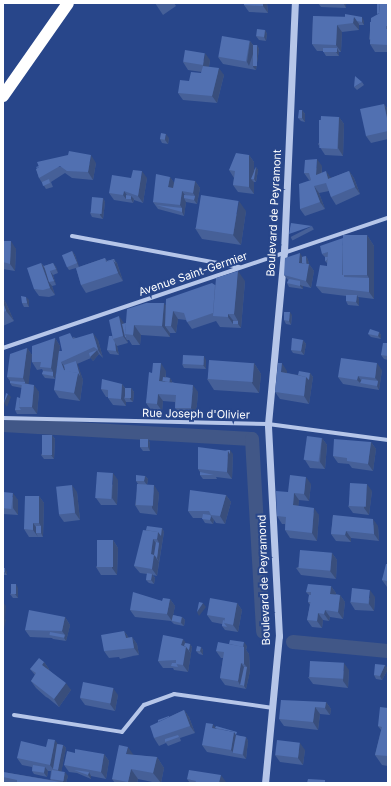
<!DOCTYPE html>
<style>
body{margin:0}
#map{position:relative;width:391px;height:786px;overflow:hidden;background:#28468a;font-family:Inter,sans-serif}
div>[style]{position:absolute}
.canal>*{height:14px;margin:-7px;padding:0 7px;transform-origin:7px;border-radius:7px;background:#415787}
.minor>*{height:4px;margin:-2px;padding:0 2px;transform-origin:2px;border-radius:2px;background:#b6c6e9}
.tertiary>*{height:7px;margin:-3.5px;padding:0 3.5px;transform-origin:3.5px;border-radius:3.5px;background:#b6c6e9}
.motorway>*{height:12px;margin:-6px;padding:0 6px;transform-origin:6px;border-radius:6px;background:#fff}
.wall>*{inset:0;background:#466098;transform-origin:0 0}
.shaded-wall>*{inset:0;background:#394e7c}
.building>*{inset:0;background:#5170b1;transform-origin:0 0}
span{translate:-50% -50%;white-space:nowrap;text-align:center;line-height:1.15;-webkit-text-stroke:4px #28468a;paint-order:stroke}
.street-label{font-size:11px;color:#fff}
.frame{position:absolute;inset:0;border:4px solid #fff;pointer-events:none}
</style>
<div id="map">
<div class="canal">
<div style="left:3px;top:425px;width:249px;rotate:3.2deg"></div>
<div style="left:252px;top:439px;width:193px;rotate:86.7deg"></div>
<div style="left:293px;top:642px;width:95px;rotate:5.4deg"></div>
</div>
<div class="minor">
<div style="left:72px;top:236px;width:170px;rotate:10.5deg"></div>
<div style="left:3px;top:348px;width:406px;rotate:-18.7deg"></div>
<div style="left:3px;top:418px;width:265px;rotate:1.3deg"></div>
<div style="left:268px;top:424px;width:121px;rotate:7.6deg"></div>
<div style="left:14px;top:715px;width:109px;rotate:8.9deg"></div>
<div style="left:122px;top:732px;width:35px;rotate:-51deg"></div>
<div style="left:144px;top:705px;width:32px;rotate:-20deg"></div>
<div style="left:174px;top:694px;width:100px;rotate:8deg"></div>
</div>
<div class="tertiary">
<div style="left:265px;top:783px;width:148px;rotate:-84.6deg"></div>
<div style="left:279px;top:636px;width:212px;rotate:-93deg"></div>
<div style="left:268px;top:424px;width:173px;rotate:-84.7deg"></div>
<div style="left:284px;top:252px;width:249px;rotate:-87.5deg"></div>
</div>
<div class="motorway">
<div style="left:3px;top:96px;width:113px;rotate:-55deg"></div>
</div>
<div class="wall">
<div style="clip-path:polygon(155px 3px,174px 3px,176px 6px,163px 15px)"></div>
<div style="clip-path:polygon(244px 3px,267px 3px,268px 13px,249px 12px,244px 5px)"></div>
<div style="clip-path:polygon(318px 3px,346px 3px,346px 8px,321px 7px)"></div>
<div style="clip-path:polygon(388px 3px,388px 52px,375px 52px,370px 44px,370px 40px,369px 39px,371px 22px)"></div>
<div style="clip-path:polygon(313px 16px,364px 21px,364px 25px,359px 25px,359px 30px,342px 32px,341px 52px,339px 52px,339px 56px,326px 56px,323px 51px,317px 51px,312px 44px)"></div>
<div style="clip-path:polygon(265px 30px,267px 34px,266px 41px,259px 40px,256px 36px)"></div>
<div style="clip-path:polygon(250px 41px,253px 45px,257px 45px,259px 49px,256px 70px,223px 64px,218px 57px)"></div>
<div style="clip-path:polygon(210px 60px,209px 67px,224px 75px,217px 103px,183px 100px,178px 93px,189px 81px,201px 73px,202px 72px,188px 70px,183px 62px)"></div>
<div style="clip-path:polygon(362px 82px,364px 85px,357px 90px,354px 87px)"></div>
<div style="clip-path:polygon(384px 104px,388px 110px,388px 139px,371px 143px,366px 136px)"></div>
<div style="clip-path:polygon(302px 110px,305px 114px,305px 122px,301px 121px,298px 118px)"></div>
<div style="clip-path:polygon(339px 117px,344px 124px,343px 156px,325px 155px,318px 144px)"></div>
<div style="clip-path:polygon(169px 138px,168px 144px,162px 143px,160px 139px)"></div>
<div style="clip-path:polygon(249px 155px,254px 162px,254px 170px,256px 167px,258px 170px,256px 182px,254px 182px,254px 194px,238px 192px,233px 185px,234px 178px,229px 170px)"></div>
<div style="clip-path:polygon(96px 163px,93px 180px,72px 178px,65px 173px,51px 182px,53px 187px,46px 189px,39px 178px,36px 169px)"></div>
<div style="clip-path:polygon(322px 166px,322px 173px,331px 178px,349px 171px,354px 178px,360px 194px,336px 205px,331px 197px,329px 191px,319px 193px,325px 209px,305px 216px,300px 209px,311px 180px,309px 180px,304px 173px)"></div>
<div style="clip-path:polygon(170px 177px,174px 183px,195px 181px,200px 188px,197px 204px,186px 202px,184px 216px,158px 209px,153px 202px)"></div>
<div style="clip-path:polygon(131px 178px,147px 178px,143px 203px,134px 200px,133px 203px,114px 200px,109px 193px)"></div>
<div style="clip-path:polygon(103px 198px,105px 202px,103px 219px,92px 217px,90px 213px)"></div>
<div style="clip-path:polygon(246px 211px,241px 245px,202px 239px,195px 228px)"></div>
<div style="left:312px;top:226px;width:4px;height:24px;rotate:63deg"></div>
<div style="clip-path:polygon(367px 235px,374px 246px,374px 299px,358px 297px,359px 299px,359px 306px,348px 305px,346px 301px,346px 296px,322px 293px,316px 286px,327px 266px,327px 263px,325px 261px,325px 257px,322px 254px)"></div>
<div style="clip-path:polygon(3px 241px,16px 249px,15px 271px,3px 269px)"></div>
<div style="clip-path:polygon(72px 251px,75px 255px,79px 267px,105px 258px,107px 261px,114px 259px,117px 263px,123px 281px,86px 293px,81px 285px,76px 268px,69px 270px,67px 267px)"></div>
<div style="clip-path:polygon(306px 256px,308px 260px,309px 264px,314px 271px,311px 288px,303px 286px,303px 289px,289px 287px,287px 283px,288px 280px,284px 275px,302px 257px)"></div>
<div style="clip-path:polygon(41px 263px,44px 266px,53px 263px,56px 267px,58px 273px,53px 275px,56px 285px,52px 286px,55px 295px,49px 297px,39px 296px,34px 289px)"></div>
<div style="clip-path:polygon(245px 281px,241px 328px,220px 327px,216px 321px,192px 329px,187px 322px,186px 320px,178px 319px,176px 333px,170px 333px,170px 337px,141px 335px,140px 345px,132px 345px,129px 340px,127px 340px,128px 343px,117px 346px,119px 355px,110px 354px,107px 350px,112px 336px,124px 324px,164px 303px,166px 306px,215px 285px)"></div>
<div style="clip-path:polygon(3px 298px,6px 303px,14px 321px,3px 326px)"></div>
<div style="clip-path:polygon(29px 300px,29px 307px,24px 307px,22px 303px)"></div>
<div style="clip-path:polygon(292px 315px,291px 325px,286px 324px,284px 320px)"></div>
<div style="clip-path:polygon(379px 332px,381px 335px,381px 339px,371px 337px,368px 334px)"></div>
<div style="clip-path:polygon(73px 337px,76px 338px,98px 340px,103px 358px,99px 354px,93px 361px,91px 358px,77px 364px,83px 380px,80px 401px,59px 398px,54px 390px,62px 351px)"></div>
<div style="clip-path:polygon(55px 338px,60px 346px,55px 379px,45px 378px,42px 374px,43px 371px,42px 369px,37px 370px,32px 362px,32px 355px,28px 384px,39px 392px,37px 414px,17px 414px,15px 410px,20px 398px,22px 388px,12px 386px,10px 383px,10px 381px,7px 377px,27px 348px,32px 355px)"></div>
<div style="clip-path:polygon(303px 340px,306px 344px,304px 355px,293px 353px,291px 350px)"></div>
<div style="clip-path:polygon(388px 343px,388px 360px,384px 359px,381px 355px)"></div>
<div style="clip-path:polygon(206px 360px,206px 369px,184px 368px,182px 364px)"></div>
<div style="clip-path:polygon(254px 363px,261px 374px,259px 393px,214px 390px,207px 379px)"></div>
<div style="clip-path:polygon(382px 370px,379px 390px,343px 384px,338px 377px)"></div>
<div style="clip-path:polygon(166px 371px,166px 377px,170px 378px,172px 381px,172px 382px,198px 392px,196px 416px,180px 415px,175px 408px,175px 402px,163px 401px,162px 411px,151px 410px,146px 403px,152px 373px)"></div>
<div style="clip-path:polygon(287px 371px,287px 373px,298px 375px,310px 373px,313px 377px,309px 404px,280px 399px,275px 392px)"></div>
<div style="clip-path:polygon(122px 384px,125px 388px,131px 388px,134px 392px,133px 402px,126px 402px,126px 406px,113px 405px,108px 398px,108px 397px,106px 397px,101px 389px)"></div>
<div style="clip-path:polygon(52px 435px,55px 439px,54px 459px,44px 459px,41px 455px)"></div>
<div style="clip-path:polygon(322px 438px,327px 445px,325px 469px,310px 468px,305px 460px)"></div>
<div style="clip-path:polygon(148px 439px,150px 443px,150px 451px,143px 451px,140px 447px)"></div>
<div style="clip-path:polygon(371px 442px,376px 449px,373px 471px,352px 468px,349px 464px,338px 463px,333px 456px)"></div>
<div style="clip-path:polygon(233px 454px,232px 479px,216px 477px,217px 479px,203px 479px,200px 475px,200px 472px,198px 469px)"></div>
<div style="clip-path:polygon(145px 476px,148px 479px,147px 485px,159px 493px,157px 515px,140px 513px,135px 505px,138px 484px,136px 481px)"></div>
<div style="clip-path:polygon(118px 480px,117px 505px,101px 505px,96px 498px)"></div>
<div style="clip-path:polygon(311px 484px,309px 501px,299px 500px,298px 506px,319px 515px,317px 541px,290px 538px,285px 530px,285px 524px,282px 524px,277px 516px,288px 492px)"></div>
<div style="clip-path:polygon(372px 491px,369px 515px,353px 513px,348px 506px)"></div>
<div style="clip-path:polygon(3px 492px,18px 500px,18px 515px,3px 514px)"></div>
<div style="clip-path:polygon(77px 492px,80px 520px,64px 522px,59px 515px)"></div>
<div style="clip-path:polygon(226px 495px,231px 502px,225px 524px,216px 523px,214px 520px,213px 524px,205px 523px,202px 518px,193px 518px,188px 511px)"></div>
<div style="clip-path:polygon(39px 496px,44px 503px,43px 537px,29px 537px,24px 529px)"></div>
<div style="clip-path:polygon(333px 515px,378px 526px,379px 541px,351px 538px,351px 542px,336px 541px,331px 534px)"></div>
<div style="clip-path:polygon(162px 528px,164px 532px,157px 576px,153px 575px,155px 578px,154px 584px,149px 583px,146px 580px,147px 574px,140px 573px,134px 566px,146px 530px)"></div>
<div style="clip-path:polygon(113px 540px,118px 548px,117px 575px,101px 575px,96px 567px)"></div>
<div style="clip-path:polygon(332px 553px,337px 560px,336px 579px,301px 575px,296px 568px)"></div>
<div style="clip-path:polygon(388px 564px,388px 587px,387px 587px,382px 580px)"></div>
<div style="clip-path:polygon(3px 568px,7px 572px,7px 575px,3px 575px)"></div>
<div style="clip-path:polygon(331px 586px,336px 593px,336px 594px,340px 595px,345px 602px,343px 619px,330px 617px,329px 621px,323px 620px,322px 628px,312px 627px,307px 620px,310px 605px,308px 602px,309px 595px,306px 592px)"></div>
<div style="clip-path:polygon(18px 588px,18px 598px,13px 598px,10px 594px)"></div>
<div style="clip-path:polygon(375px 597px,374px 611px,355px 610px,350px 602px)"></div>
<div style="clip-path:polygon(170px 599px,175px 606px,173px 615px,182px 617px,185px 620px,184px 626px,174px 624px,171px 621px,135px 617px,130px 610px,159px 600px,162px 601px)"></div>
<div style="clip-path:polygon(237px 603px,242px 610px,238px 632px,225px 630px,222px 626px,222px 624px,212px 622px,207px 615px)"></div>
<div style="clip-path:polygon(65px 617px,70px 625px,66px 641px,53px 639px,52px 638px,30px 637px,25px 630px)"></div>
<div style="clip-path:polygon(124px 631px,129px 638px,132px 637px,137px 644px,139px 655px,132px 656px,133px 656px,120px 659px,119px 657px,109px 658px,104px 651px)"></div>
<div style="clip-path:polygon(183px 639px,185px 643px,190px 644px,192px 647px,188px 672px,174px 670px,173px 668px,163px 668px,158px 661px)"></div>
<div style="clip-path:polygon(229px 644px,247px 646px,246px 650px,249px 654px,250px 671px,246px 689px,225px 685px,220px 678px,223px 658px,221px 658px,216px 651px)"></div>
<div style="clip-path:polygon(201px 647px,203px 650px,203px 655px,199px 654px,196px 651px)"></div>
<div style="clip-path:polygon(44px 662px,49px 669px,49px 670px,71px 690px,59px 707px,48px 698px,46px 697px,36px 688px,31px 681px,35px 675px,30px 669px)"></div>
<div style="clip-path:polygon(385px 665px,388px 669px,382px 680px,376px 679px,374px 675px)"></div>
<div style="clip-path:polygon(349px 670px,348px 688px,313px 684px,308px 677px)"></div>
<div style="clip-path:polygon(118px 695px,115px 711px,85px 705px,80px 698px)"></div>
<div style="clip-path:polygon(326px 702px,331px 709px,330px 715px,320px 714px,318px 730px,284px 726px,279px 719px)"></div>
<div style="clip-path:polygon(388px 708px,388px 766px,382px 765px,375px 755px,381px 730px,378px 726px)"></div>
<div style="clip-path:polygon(184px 710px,189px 717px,195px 733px,180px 738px,181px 741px,168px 746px,166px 743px,159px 746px,154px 738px,169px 717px)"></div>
<div style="clip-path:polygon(216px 727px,239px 736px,246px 737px,248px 741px,246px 759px,207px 752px,202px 745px)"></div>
<div style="clip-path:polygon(57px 744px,63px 745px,66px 748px,61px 772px,68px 776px,66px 783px,3px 783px,3px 772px,51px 780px,50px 779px,51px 771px,48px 771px,47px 777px,34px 774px,32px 771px,32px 767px,22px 765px,17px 758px,46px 747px)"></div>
<div style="clip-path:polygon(305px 750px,303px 765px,280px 762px,275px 755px)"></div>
<div style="clip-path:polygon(75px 753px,104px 754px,109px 761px,106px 779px,91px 776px,91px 779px,77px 773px,69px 772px,64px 765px)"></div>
<div style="clip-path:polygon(133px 755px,157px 757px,164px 768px,161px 783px,157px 783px,138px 779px,137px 783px,115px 783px,112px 779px)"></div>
<div style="clip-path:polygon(187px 779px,226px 782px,226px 783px,190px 783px)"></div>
</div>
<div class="shaded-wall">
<div style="clip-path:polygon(263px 3px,267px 3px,268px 13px,263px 6px)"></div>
<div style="clip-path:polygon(344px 3px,346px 3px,346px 8px,344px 4px)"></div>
<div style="clip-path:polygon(354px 17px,359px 24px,359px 30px,353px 23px)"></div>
<div style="clip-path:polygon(362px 17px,364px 21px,364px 25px,362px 22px)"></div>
<div style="clip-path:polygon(337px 25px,342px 32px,341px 52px,336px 45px)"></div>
<div style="clip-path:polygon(265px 30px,267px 34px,266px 41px,264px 37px)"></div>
<div style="clip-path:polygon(250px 41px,255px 48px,249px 66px,247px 62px)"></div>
<div style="clip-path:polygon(257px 45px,259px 49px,256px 70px,253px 67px)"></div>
<div style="clip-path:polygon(337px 48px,339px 52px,339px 56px,336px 52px)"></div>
<div style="clip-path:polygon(205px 53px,210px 60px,208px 73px,203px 66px)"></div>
<div style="clip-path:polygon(219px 68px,224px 75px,217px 103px,212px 96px)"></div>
<div style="clip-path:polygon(384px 104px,388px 110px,388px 123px)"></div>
<div style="clip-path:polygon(302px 110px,305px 114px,305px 122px,302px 118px)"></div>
<div style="clip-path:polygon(339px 117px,344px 124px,343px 156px,338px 148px)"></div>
<div style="clip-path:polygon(166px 134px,169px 138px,168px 144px,165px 140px)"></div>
<div style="clip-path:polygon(91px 155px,96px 163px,93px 180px,88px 172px)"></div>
<div style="clip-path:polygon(249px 155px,254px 162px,254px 174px,256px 167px,258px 170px,256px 182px,254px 179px,251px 179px,254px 182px,254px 194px,249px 187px)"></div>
<div style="clip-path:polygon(317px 159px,322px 166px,321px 182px,316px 175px)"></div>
<div style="clip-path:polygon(142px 171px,147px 178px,143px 203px,138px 196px)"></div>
<div style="clip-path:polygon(326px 171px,331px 178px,328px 179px)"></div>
<div style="clip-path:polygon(349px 171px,354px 178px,360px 194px,355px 187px)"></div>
<div style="clip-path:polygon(170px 177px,175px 184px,173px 194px,168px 187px)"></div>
<div style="clip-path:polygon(195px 181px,200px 188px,197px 204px,194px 200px,195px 196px,193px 193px)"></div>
<div style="clip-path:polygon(314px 186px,319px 193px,325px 209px,320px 202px)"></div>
<div style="clip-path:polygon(124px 191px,129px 198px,126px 199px,123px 195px)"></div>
<div style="clip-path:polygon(182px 191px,187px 198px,184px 198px,186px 202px,184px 216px,182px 212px,182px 208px,180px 205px)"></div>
<div style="clip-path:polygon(131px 196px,134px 199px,133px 203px,131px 199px)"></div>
<div style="clip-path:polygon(103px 198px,105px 202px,103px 219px,100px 215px)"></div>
<div style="clip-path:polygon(239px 201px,246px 211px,241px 245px,233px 235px)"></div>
<div style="clip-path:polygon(367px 235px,374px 246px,374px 299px,369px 292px,369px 278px,367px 275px)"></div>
<div style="clip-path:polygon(11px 241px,16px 249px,15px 271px,10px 264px)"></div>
<div style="clip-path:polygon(72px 251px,75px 255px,79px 267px,77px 263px)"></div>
<div style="clip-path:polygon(300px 253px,305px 261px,302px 266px,299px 263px)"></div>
<div style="clip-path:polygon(306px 256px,308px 260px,309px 264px,314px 271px,311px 288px,306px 281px,307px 267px)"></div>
<div style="clip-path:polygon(114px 259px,117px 263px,123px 281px,118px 273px,113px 260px)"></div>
<div style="clip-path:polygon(41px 263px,46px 270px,49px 282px,52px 286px,55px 295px,50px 288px)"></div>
<div style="clip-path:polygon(53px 263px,56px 267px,58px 273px)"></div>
<div style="clip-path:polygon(50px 271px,53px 275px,56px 285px,54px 281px)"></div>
<div style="clip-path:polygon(238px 271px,245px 281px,241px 328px,238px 324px,238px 321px,234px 314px)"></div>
<div style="clip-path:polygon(300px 285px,303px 286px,303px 289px,300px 286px)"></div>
<div style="clip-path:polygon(357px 295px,359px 299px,359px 306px,356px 302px)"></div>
<div style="clip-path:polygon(26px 297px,29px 300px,29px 307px,27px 303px)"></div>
<div style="clip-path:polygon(3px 298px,6px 303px,14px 321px,6px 311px,3px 302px)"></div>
<div style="clip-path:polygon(164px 303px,171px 313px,165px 326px,170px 333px,170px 337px,162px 326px)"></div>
<div style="clip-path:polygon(173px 311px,178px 319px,176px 333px,171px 326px)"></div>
<div style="clip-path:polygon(290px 312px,292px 315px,291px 325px,289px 321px)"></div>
<div style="clip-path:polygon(228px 314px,236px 324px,233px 324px,228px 317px)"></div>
<div style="clip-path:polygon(119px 316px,124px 323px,126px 334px,125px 334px,125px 337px,127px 340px,128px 343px,123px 336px)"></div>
<div style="clip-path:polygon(134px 325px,141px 335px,140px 345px,133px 335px)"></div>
<div style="clip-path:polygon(379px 332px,381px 335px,381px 339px,378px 336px)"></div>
<div style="clip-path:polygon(93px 333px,98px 340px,103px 358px,98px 350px)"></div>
<div style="clip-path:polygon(55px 338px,60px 346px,55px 379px,53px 376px,53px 372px,51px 368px)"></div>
<div style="clip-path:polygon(303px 340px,306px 344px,304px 355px,301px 351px)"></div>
<div style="clip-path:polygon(115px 343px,117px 346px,119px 355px,116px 351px)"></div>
<div style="clip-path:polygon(27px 348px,32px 355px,28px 389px,25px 385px,25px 382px,23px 378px)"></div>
<div style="clip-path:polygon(97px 350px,99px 354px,93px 361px,90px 357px)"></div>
<div style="clip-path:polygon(204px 356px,206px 360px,206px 369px,203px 365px)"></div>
<div style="clip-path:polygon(76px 361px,78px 365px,83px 380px,80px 401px,74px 393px,78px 373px)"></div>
<div style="clip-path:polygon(61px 362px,66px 369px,68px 374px,64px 370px)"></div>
<div style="clip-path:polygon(161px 363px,166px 371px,165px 385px,159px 381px)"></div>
<div style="clip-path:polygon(254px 363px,261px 374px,259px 393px,252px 383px)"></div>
<div style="clip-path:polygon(282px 363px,287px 371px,286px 379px,281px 372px)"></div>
<div style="clip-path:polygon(377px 363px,382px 370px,379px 390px,377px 386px,378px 381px,375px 378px)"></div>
<div style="clip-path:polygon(310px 373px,313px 377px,309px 404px,304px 396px,306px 377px)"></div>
<div style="clip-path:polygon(358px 376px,363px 383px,360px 383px,357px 380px)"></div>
<div style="clip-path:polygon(170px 378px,172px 381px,172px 388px,169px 385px)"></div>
<div style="clip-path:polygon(122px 384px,127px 391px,124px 398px,126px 402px,126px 406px,121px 399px)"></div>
<div style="clip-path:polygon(34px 385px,39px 392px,37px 414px,32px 407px)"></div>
<div style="clip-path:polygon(193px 385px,198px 392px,196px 416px,191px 408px)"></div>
<div style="clip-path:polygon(131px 388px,134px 392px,133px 402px,130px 399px)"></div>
<div style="clip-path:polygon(8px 394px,11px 397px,7px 407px,4px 403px)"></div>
<div style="clip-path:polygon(158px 394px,163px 401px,162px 411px,157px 404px)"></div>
<div style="clip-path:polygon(52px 435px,55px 439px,54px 459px,51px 455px)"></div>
<div style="clip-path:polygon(322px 438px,327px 445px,325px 469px,320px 462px)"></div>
<div style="clip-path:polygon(148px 439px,150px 443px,150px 451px,148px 447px)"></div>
<div style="clip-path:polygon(371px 442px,376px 449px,373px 471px,368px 464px)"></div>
<div style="clip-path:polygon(230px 450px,233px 454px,232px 479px,227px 472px,228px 451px)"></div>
<div style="clip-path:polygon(113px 473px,118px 480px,117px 505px,112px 498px)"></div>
<div style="clip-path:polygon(145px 476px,148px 479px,147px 485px,144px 481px)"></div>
<div style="clip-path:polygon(306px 477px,311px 484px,309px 501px,304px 494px)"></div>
<div style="clip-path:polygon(367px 484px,372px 491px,369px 515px,364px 508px)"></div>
<div style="clip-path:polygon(72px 485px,77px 492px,80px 520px,75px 513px)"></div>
<div style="clip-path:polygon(154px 485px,159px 493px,157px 515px,152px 508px)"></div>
<div style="clip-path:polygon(13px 493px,18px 500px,18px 515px,13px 508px)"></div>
<div style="clip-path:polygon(294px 493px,299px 500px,298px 512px,293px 505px)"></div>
<div style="clip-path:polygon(226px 495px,231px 502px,225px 524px,220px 516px)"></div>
<div style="clip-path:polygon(39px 496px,44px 503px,43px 537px,41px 533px,41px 526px,39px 523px)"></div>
<div style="clip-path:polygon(314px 508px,319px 515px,317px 541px,312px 533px)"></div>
<div style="clip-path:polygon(211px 516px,214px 520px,213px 524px,210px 520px)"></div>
<div style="clip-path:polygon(373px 519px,378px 526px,379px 541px,374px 534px)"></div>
<div style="clip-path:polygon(33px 523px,38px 530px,36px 533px,38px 537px,33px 530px)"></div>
<div style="clip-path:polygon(162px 528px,164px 532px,159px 562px,157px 558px,159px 543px,157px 539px,158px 532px)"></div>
<div style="clip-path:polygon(346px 531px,351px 538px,351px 542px,345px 535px)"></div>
<div style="clip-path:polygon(153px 539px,158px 546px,156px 558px,159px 562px,157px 576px,152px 569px,151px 554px)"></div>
<div style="clip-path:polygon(113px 540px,118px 548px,117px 575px,112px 568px)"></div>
<div style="clip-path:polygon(332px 553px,337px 560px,336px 579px,330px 571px)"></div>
<div style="clip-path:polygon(5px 568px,7px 572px,7px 575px,5px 572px)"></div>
<div style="clip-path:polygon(152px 574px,155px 578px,154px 584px,151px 580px)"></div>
<div style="clip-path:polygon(16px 584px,18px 588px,18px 598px,15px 594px)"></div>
<div style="clip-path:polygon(331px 586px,336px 593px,335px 601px,330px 594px)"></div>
<div style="clip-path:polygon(370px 590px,375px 597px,374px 611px,369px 604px)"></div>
<div style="clip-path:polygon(340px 595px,345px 602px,343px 619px,338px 612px)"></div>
<div style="clip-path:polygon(170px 599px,175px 606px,172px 621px,167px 614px)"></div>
<div style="clip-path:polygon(3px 602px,6px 606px,5px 619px,6px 620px,4px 629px,3px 640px)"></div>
<div style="clip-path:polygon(203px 603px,206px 607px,199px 616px,197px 612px)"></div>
<div style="clip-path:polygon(237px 603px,242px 610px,238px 632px,233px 625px)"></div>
<div style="clip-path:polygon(325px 610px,330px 617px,329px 621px,324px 614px)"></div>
<div style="clip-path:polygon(318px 613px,323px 620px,322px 628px,317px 621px)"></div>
<div style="clip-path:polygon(65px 617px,70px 625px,67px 638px,62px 631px)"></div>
<div style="clip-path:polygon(182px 617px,185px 620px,184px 626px,181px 623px)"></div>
<div style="clip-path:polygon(124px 631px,129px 638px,126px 638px)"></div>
<div style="clip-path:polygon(65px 635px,67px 638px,66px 641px,64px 638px)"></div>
<div style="clip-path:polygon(132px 637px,137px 644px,139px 655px,134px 648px)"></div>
<div style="clip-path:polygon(183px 639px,188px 646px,187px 648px,191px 654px,188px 672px,183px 665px,181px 645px)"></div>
<div style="clip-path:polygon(244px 642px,247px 646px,246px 650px,249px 654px,250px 671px,246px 689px,244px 686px,240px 685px,238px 681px,241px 663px,246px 670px,247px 667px,244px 664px,243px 650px)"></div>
<div style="clip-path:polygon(190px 644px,192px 647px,191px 654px,189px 650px)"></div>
<div style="clip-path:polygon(201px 647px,203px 650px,203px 655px,200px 651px)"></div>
<div style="clip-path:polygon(44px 662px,49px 669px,47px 672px,42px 665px)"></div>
<div style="clip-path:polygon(344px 663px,349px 670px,348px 688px,343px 681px)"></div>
<div style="clip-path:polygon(385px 665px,388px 669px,382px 680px,380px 676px)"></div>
<div style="clip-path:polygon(66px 683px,71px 690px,59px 707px,54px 699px)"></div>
<div style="clip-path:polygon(113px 688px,118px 695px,115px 711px,110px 704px)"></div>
<div style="clip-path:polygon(326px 702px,331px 709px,330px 715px,325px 708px)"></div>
<div style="clip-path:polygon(315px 707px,320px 714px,318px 730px,313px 722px)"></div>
<div style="clip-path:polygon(184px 710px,189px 717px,195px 733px,190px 726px)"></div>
<div style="clip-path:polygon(213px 724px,218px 731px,212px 728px)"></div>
<div style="clip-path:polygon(234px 732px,239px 739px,233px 753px,231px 750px)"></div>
<div style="clip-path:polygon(246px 737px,248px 741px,246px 759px,243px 755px)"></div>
<div style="clip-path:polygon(55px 740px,60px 747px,53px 769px,50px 765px)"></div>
<div style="clip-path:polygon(300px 743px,305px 750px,303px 765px,298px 758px)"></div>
<div style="clip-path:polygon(63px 745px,66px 748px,61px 774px,58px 770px)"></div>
<div style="clip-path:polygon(128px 747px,135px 757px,126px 754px)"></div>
<div style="clip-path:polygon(104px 754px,109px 761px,106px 779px,101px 772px)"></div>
<div style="clip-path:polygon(157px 757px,164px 768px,161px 783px,153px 773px)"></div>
<div style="clip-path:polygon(45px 767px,48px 771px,47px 777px,44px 773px)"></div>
<div style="clip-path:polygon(131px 769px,138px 779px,137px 783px,129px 783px,128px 782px)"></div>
<div style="clip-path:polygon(65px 772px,68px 776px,66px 783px,64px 783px,63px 782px)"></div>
<div style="clip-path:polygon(89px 772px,91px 776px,91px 779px,88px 775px)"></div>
<div style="clip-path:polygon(221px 775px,226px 782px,226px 783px,219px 783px)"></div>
</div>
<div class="building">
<div style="clip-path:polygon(244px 3px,263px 3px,263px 6px,244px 5px)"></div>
<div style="left:337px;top:3px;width:7px;height:1px"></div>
<div style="clip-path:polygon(377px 3px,379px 3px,380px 13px,377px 14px)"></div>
<div style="clip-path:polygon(379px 3px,388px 3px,388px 26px,386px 26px,386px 29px,388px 29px,388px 45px,370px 44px,371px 18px,380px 13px)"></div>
<div style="clip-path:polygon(345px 14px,362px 17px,362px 22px,357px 21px,354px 17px,345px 17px)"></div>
<div style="clip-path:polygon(313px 16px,354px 17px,353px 23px,337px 25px,336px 45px,312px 44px)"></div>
<div style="left:370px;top:22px;width:1px;height:17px"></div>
<div style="left:257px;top:29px;width:8px;height:7px;rotate:7deg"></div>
<div style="left:222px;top:36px;width:28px;height:21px;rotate:10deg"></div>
<div style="left:253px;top:45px;width:4px;height:21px"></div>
<div style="left:323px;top:48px;width:14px;height:4px"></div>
<div style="left:185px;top:50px;width:20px;height:12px;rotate:9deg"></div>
<div style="clip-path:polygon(203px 66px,219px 68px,212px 96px,178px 93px,180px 80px,189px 81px,191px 72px,201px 73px)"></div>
<div style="clip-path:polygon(355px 76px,362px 82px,354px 87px)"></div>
<div style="clip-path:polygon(384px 104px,388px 123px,388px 131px,366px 136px,360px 109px)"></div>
<div style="clip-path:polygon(299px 110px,302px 110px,302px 118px,298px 118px)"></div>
<div style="left:321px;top:116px;width:18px;height:32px;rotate:3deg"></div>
<div style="left:319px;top:120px;width:2px;height:24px"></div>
<div style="left:161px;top:133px;width:5px;height:6px;rotate:11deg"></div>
<div style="clip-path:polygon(69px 151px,91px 155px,88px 172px,67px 171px,60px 166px,39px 178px,36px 169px,39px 167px,37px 162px,68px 155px)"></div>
<div style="clip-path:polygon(236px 153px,249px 155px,249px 187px,233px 185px,235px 171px,229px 170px)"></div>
<div style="clip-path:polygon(317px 159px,316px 175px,326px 171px,328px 179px,349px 171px,355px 187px,331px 197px,326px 183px,314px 186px,320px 202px,300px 209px,299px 184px,311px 180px,309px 173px,304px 173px,305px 160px)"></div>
<div style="clip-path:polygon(39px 166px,39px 167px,37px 168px,36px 167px)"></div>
<div style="clip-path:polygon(256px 167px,254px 179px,251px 179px)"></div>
<div style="clip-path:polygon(133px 170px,142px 171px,138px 196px,124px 191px,123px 195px,109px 193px,112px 175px,131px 178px)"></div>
<div style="clip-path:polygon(156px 174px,170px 177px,168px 187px,173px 188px,175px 178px,195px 181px,193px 193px,182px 191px,180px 205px,153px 202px)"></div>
<div style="clip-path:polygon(49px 179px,50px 183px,43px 186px,42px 182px)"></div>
<div style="clip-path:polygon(126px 195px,131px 196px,131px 199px,126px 199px)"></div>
<div style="clip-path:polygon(184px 195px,195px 196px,194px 200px,184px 198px)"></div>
<div style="left:201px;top:195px;width:38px;height:34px;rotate:9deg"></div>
<div style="left:92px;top:197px;width:11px;height:16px;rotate:5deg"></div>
<div style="clip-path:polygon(156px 205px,182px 208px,182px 212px)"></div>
<div style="clip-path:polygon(291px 223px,312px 226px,289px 234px)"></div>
<div style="left:343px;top:235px;width:24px;height:40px"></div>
<div style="clip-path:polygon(343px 238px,342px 275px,344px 275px,344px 277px,369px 278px,369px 292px,316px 286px,320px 265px,327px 266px,328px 252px,322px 254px,320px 246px)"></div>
<div style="clip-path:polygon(3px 241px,11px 241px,10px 264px,3px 262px)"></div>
<div style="left:72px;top:251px;width:13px;height:11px;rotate:67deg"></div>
<div style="clip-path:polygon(300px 253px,299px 263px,309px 264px,306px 281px,284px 275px,285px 258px)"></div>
<div style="clip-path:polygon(306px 256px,306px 264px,302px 263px,302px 257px)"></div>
<div style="clip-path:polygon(325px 257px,328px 257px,327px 260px,325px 261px)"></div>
<div style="clip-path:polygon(105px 258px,106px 262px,113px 260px,118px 273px,81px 285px,76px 268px)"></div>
<div style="clip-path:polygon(114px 259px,116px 264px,113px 260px,107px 262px,107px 261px)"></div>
<div style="clip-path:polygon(41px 263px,50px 288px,43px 290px,34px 289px,27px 268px)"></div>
<div style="clip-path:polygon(53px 263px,56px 269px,50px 271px,54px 281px,49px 282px,44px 266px)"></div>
<div style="clip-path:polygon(238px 271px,234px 314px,228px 314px,228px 317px,213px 316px,216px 278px)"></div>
<div style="clip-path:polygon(289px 279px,300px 281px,300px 286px,287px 283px)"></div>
<div style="clip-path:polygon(212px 283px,215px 285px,213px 313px,187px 322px,184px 313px,173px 311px,171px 326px,165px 326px,166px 299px)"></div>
<div style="clip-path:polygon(346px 295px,357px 295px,356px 302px,346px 301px)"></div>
<div style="clip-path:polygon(21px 296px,26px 297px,27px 303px,22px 303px)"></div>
<div style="clip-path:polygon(3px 302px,6px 311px,3px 312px)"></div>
<div style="clip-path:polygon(146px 303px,164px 303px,162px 326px,134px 325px,133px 335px,125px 334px,127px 309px)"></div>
<div style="clip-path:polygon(284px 312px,290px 312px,289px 321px,284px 320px)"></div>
<div style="clip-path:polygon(119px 316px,123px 336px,113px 339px,109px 320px)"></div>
<div style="left:233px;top:321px;width:5px;height:3px"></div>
<div style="clip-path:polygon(126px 323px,125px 334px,126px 337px,125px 337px,122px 324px)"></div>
<div style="clip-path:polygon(370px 329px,379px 332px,378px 336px,368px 334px)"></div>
<div style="clip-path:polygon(70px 333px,73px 339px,93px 333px,98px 350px,94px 347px,61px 362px,64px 370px,78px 373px,74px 393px,54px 390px,59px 351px,62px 351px,59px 337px)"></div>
<div style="clip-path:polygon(109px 336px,112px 336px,113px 339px,115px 343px,116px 351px,107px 350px)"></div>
<div style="clip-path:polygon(55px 338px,51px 368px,40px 367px,41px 362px,32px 362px,32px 346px)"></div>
<div style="clip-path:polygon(292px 338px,303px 340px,301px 351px,291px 350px)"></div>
<div style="clip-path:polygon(383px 343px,388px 343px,388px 356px,381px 355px)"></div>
<div style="clip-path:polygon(27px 348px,23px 378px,7px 377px,10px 354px)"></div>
<div style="clip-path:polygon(97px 350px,90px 357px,89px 353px)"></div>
<div style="left:183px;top:355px;width:21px;height:9px;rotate:3deg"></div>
<div style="clip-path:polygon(341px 358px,377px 363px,375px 378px,358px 376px,357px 380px,338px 377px)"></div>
<div style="left:209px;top:360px;width:45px;height:19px;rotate:4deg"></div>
<div style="clip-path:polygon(76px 361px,80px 376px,78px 373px,65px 371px,64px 365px)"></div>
<div style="clip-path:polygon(153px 363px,161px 363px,159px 381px,193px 385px,191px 408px,175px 408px,176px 395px,158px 394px,157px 404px,146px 403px,149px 372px,152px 373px)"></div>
<div style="clip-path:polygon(278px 363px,282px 363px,281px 372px,306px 377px,304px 396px,275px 392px)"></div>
<div style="clip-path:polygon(43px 371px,53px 372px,53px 376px,42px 374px)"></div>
<div style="clip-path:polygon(299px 371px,310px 373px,309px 380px,306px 377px,298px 375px)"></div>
<div style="left:163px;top:377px;width:7px;height:4px;rotate:8deg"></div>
<div style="clip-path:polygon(102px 379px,122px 384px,121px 399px,108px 398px,108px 390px,101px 389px)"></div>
<div style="clip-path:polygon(362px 379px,378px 381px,377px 386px,360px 383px)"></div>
<div style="clip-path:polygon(10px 381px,25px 382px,25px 383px,22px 383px,22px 385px,10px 383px)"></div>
<div style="clip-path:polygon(22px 383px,34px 385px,32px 407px,19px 407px)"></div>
<div style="left:125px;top:388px;width:6px;height:10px"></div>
<div style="clip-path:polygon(6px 393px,8px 394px,4px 403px)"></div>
<div style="clip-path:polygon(17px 397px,20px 398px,19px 407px,21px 410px,15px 410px)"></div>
<div style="left:42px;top:435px;width:10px;height:20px"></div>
<div style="left:307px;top:436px;width:15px;height:24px;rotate:8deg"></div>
<div style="left:140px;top:439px;width:8px;height:8px"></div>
<div style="clip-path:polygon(334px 439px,371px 442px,368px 464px,347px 461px,347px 458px,333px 456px)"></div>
<div style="clip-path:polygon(198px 447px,228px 451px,227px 472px,198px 469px)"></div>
<div style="clip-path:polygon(225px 450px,230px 450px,230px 454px,228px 451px)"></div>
<div style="left:97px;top:472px;width:16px;height:26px;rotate:4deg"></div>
<div style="clip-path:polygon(200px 472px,214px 475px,200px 475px)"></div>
<div style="clip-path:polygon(136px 475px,145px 476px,144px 481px,136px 481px)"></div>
<div style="clip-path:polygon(290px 475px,306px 477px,304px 494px,294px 493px,293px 505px,314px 508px,312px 533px,285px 530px,286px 517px,277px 516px,276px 491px,288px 492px)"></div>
<div style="left:350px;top:483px;width:17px;height:23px;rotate:3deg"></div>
<div style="left:137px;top:484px;width:17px;height:21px;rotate:3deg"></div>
<div style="left:72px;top:485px;width:28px;height:16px;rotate:84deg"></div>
<div style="clip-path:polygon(190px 490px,226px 495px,220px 516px,211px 515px,209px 511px,188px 511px)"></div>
<div style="left:3px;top:492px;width:10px;height:16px;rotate:6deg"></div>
<div style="clip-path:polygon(25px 496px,39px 496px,39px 523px,33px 523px,33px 530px,24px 529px)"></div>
<div style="clip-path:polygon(203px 514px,210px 515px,211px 516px,210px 520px,202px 519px)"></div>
<div style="clip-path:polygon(333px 515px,373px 519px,374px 534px,346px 531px,345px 535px,331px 534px)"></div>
<div style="left:36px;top:526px;width:5px;height:7px"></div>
<div style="clip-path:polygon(147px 526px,162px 528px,161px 536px,158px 532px,146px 530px)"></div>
<div style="clip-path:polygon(143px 530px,158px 532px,157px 539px,153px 539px,151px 554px,154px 555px,152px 569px,134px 566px)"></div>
<div style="left:97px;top:540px;width:16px;height:27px"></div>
<div style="clip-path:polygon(156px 542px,159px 543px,157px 558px,154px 555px)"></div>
<div style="left:300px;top:550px;width:32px;height:18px;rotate:5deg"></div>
<div style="clip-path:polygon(386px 564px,388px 564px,388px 581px,382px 580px)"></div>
<div style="left:3px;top:568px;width:2px;height:4px"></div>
<div style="clip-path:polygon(147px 573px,152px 574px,151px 580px,146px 580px)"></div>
<div style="left:11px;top:584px;width:5px;height:10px"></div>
<div style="clip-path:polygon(308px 584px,331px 586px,330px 594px,340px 595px,338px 612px,325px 610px,324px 614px,318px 613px,317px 621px,307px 620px,311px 599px,311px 592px,306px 592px)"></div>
<div style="left:352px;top:588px;width:18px;height:14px;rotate:6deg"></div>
<div style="clip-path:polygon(133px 592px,162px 601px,163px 598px,170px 599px,167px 614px,130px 610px)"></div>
<div style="clip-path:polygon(309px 595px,311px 595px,311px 602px,308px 602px)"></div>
<div style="clip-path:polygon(210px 598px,237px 603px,233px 625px,224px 623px,225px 618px,207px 615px)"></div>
<div style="clip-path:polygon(199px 602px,203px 603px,197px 612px)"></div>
<div style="clip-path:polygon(29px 610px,65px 617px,62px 631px,25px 630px)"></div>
<div style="left:173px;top:615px;width:9px;height:6px;rotate:13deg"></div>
<div style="clip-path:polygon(223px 620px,225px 621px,224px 623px,227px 627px,222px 626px)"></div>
<div style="clip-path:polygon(124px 631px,126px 638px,132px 637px,134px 648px,104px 651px,101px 635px)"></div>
<div style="left:50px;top:632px;width:15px;height:3px;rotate:11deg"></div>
<div style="clip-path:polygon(163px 635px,183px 639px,181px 645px,186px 647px,183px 665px,176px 664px,176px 660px,158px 661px)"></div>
<div style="clip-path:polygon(230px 640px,244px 642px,243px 647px,229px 644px)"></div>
<div style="clip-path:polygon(218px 642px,244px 647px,244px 664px,241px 663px,238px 681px,220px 678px,224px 652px,216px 651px)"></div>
<div style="clip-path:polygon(185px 643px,190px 644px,189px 650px,186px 647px,184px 646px)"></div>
<div style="clip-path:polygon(197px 646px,201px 647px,200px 651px,196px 651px)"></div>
<div style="clip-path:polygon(39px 658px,44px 662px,42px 665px,66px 683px,54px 699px,31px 681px,36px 673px,30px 669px)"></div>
<div style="left:310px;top:661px;width:34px;height:16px;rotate:3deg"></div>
<div style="clip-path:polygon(172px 663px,176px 663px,178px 667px,171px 666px)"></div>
<div style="clip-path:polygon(375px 664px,385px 665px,380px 676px,374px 675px)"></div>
<div style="clip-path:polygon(244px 667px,247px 667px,244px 686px,240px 685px)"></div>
<div style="left:83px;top:682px;width:31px;height:16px;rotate:11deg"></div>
<div style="clip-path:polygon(281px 700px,326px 702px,325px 708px,315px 707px,313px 722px,279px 719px)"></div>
<div style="clip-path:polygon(380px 707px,388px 708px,388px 756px,375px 755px,382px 727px,378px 726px)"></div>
<div style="clip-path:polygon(184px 710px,190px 726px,154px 738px,150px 726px)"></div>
<div style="clip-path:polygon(169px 716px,169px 717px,158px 722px,158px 720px)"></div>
<div style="clip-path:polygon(206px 723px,213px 724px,212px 728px,234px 732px,231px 750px,202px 745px)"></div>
<div style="clip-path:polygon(216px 726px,237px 732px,236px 735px,234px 732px,215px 728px)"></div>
<div style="clip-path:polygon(178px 735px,179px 737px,165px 742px,165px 739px)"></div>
<div style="left:236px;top:735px;width:10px;height:18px;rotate:11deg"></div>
<div style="clip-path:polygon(48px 739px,55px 740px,50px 765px,17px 758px,21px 741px,46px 747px)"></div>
<div style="left:277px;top:740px;width:23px;height:15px;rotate:7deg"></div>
<div style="clip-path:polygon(57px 744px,63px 745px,58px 770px,53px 769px)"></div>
<div style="clip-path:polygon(119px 745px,128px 747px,126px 754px,157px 757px,153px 773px,131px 769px,128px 782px,112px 779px)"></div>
<div style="clip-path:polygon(75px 749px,104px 754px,101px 772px,64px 765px,67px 751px,75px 753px)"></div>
<div style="left:33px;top:765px;width:12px;height:6px;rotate:9deg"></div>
<div style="left:52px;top:770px;width:13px;height:9px;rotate:9deg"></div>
<div style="clip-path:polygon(74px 770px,89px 772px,88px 775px)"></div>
<div style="clip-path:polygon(189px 770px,221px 775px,219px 783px,195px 783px,196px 781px,187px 779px)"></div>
<div style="clip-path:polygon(3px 772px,66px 783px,17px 783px,17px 780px,3px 777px)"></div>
<div style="clip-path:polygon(308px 779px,325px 780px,325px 783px,307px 783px)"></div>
</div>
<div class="street-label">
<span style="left:274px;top:213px;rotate:-87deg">Boulevard de Peyramont</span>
<span style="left:193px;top:274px;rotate:-19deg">Avenue Saint-Germier</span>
<span style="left:196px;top:414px;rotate:1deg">Rue Joseph d'Olivier</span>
<span style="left:264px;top:580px;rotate:-92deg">Boulevard de Peyramond</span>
</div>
<div class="frame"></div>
</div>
